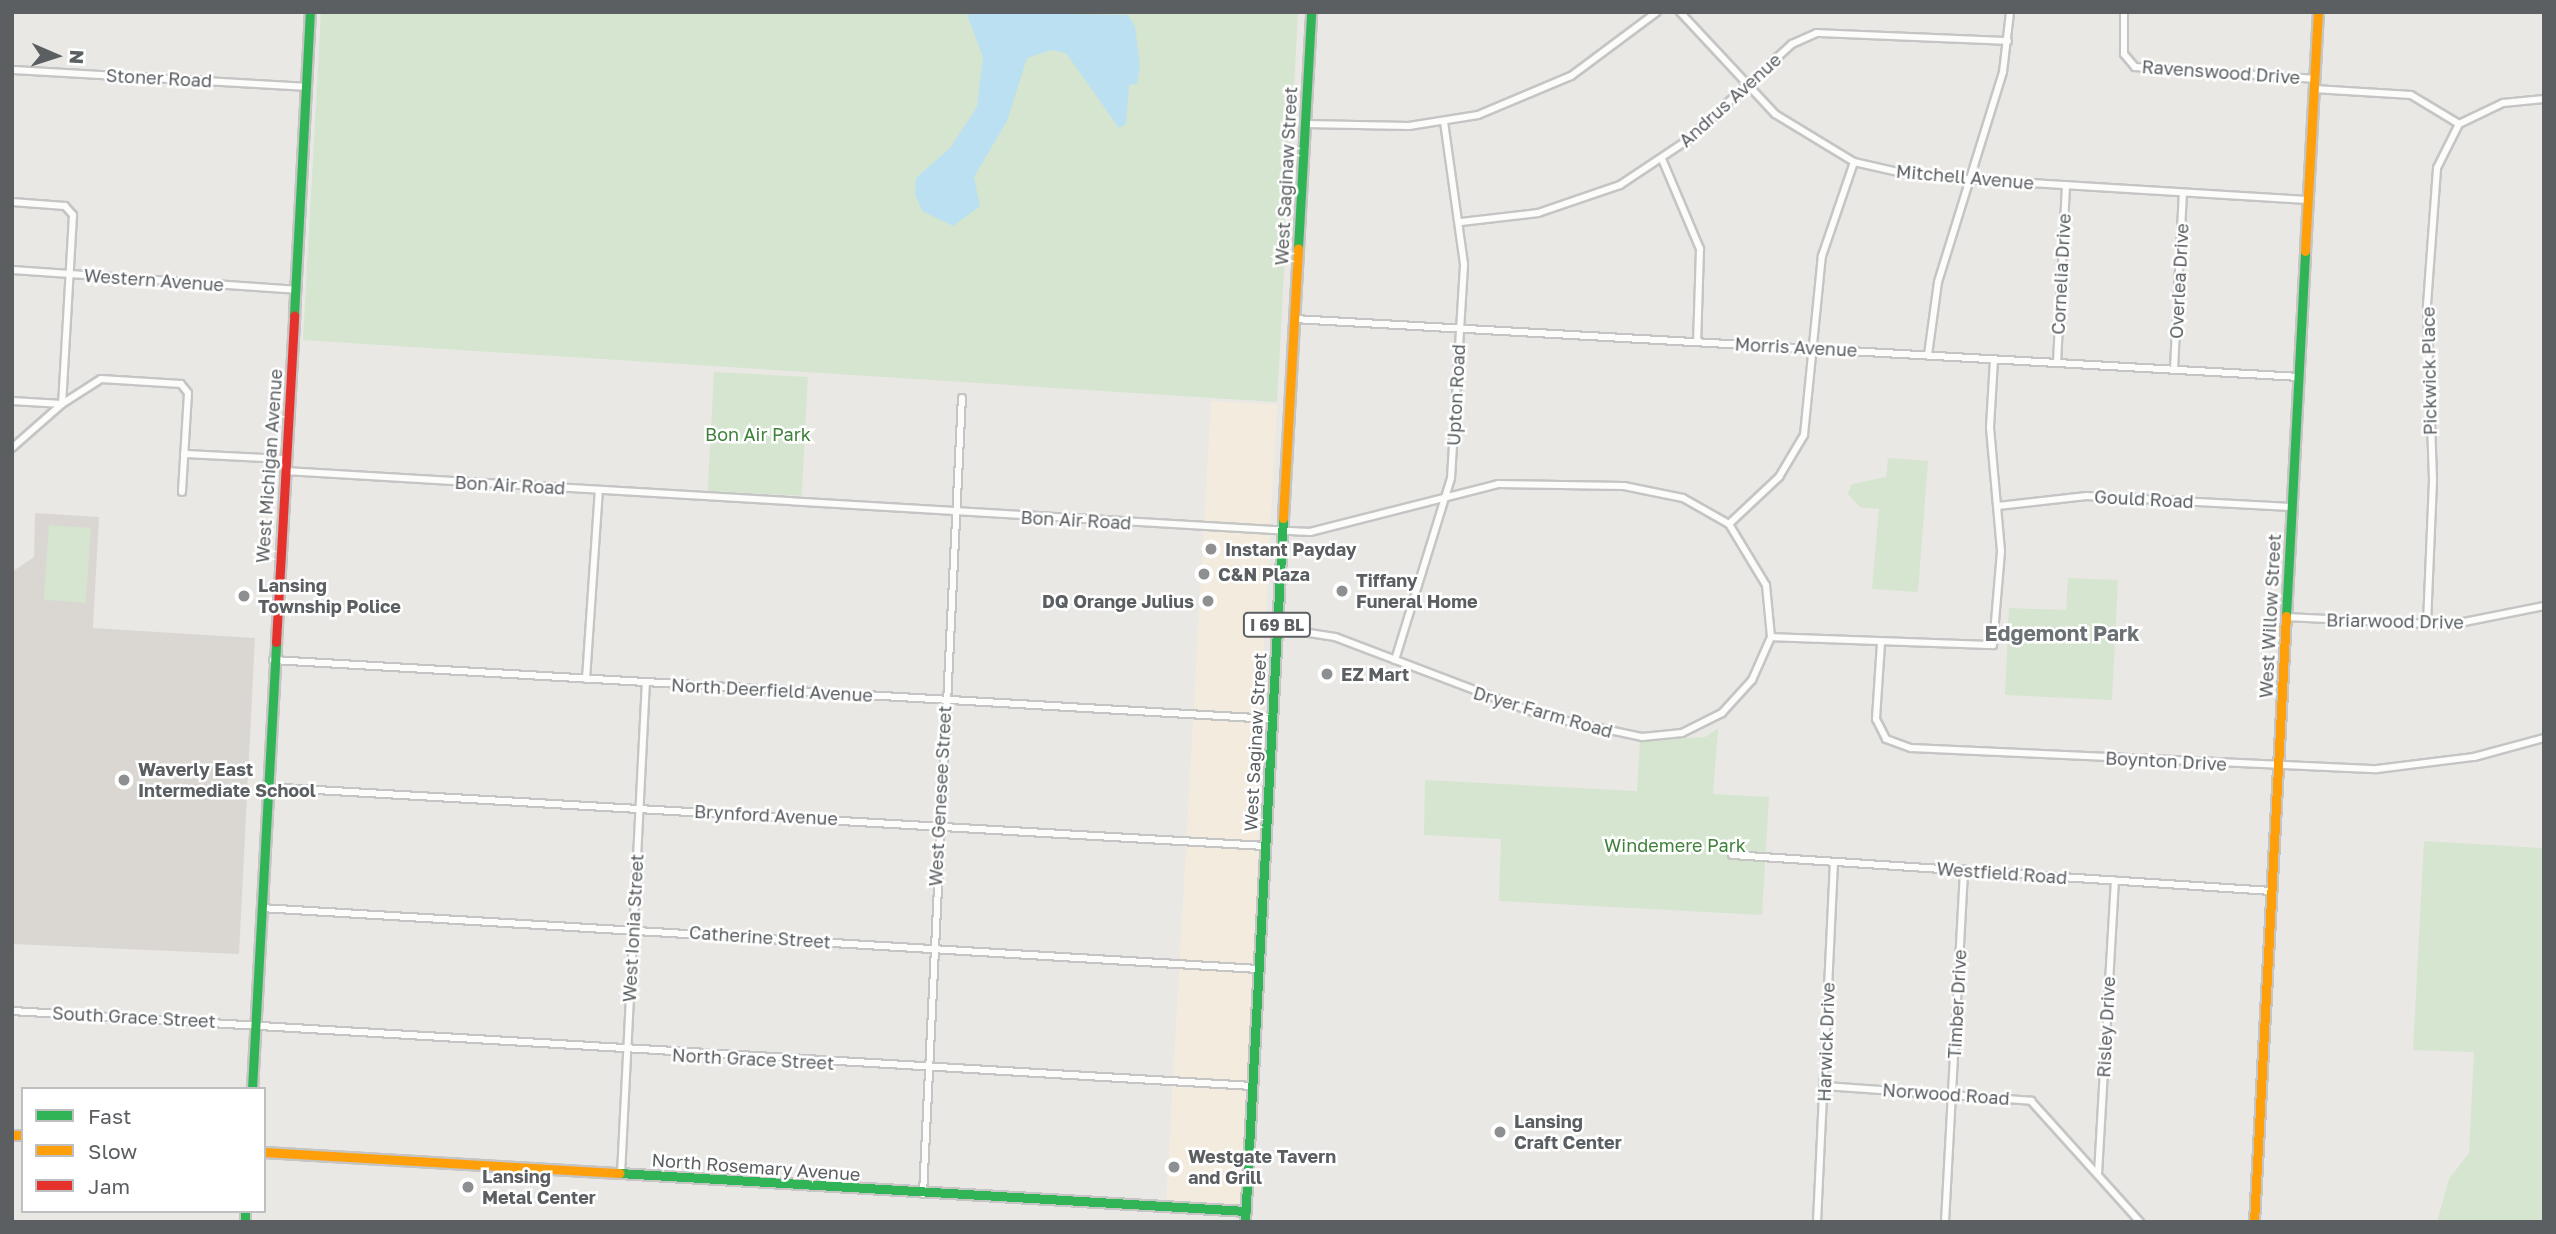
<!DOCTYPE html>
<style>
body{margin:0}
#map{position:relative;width:2556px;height:1234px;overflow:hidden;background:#eae8e4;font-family:"Golos Text",sans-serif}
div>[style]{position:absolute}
.commercial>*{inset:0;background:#f3ecde}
.education>*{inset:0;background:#dad7d3}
.green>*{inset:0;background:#d5e5d0;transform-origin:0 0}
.water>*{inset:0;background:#bae0f2}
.roads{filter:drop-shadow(2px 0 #c4c5c4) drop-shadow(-2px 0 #c4c5c4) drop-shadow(0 2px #c4c5c4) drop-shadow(0 -2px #c4c5c4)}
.street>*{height:6px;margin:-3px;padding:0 3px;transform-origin:3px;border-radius:3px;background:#fcfcfb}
.fast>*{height:9px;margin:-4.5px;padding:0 4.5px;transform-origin:4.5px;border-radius:4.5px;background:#30b455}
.slow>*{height:9px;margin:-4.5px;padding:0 4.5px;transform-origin:4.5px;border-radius:4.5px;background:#ff9f0a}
.jam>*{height:9px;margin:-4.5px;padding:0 4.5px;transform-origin:4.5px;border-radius:4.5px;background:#e5322d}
.dots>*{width:19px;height:19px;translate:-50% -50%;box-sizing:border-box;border:4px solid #fff;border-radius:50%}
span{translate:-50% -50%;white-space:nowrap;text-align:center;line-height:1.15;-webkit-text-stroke:5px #fff;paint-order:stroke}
.shield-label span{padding:2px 5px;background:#fff;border:2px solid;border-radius:5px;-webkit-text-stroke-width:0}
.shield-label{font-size:16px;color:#5b5f62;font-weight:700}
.street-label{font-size:18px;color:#5b5f62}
.park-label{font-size:18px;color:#3f813b}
.poi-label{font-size:18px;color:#5b5f62;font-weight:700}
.left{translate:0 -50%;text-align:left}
.right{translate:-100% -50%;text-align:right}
.quarter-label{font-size:21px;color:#6c7174;font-weight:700}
.frame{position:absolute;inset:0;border:14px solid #5b5f62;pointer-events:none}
.legend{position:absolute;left:21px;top:1087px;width:245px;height:126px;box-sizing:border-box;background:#fff;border:2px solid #bdbfc0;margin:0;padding:9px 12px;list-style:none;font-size:21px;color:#5b5f62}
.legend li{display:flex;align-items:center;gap:14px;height:35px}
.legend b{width:35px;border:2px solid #bdbfc0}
.north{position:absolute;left:21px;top:21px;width:70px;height:70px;-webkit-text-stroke:5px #fff;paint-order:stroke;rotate:93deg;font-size:19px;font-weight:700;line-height:28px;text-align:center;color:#5b5f62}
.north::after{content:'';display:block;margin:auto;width:24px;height:32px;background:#5b5f62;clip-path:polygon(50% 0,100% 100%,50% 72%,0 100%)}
</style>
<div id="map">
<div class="commercial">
<div style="clip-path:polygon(1211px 401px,1277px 405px,1259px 735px,1258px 969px,1246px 1211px,1166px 1206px)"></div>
</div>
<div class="education">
<div style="clip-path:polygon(35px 513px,99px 517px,93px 628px,255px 638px,239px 954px,12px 944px,12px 572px,34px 557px)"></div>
</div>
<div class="green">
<div style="clip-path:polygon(321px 12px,1298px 12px,1277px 402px,303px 340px)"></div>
<div style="left:714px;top:372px;width:94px;height:119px;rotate:3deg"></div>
<div style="clip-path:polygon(1888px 458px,1928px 461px,1918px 592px,1872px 589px,1879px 509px,1860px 507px,1848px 494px,1852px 484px,1886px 477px)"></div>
<div style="left:49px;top:525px;width:42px;height:75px;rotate:4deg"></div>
<div style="clip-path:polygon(2068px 578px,2118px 580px,2112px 700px,2005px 695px,2009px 608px,2066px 610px)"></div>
<div style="clip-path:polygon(1718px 728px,1713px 794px,1769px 797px,1762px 915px,1499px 901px,1501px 839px,1424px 835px,1425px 780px,1637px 791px,1640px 741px,1705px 737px)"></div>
<div style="clip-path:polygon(2424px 841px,2544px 848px,2544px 1222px,2437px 1222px,2449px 1179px,2469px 1153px,2474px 1052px,2413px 1050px)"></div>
</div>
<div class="water">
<div style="clip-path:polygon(966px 12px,1128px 15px,1135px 26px,1140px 66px,1137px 84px,1129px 85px,1126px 124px,1119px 128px,1066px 53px,1051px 50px,1027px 58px,1007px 121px,974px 177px,980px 206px,953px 226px,922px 211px,915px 194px,916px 178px,950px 148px,977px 107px,983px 57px)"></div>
</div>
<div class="roads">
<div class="street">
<div style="left:1680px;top:12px;width:139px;rotate:47deg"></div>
<div style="left:1775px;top:114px;width:92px;rotate:31.3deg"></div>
<div style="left:1854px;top:162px;width:64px;rotate:12.7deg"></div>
<div style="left:1916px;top:176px;width:393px;rotate:3.5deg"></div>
<div style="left:2124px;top:12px;width:42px;rotate:90deg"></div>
<div style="left:2124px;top:54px;width:17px;rotate:50deg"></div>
<div style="left:2135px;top:67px;width:179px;rotate:3.8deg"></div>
<div style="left:12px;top:70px;width:294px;rotate:3.3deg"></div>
<div style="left:2314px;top:89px;width:97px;rotate:3.5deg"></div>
<div style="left:2411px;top:95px;width:56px;rotate:31.1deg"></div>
<div style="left:1305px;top:124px;width:104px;rotate:1.1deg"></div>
<div style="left:1409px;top:126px;width:70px;rotate:-9.1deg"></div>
<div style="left:1478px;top:115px;width:101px;rotate:-22.8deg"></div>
<div style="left:1571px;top:76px;width:107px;rotate:-36.7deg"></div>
<div style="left:1662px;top:159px;width:98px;rotate:67.1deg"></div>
<div style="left:1700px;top:249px;width:93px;rotate:91.8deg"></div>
<div style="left:12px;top:202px;width:53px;rotate:4.3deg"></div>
<div style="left:65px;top:206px;width:12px;rotate:48deg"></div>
<div style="left:73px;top:215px;width:189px;rotate:93.3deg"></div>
<div style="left:62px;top:404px;width:67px;rotate:138.7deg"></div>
<div style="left:1461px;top:222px;width:78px;rotate:-6.7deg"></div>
<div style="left:1538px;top:213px;width:87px;rotate:-18.9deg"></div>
<div style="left:1620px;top:185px;width:79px;rotate:-33.7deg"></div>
<div style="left:1686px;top:141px;width:144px;rotate:-42.5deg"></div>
<div style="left:1792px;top:44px;width:27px;rotate:-24deg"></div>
<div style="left:1817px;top:33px;width:191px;rotate:2.4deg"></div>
<div style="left:12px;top:270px;width:285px;rotate:4deg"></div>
<div style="left:1294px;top:319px;width:1007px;rotate:3.3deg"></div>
<div style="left:1928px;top:355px;width:74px;rotate:-82.2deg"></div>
<div style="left:1938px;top:282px;width:220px;rotate:-72.8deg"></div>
<div style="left:2003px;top:72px;width:60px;rotate:-83.3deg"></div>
<div style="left:2057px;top:363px;width:178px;rotate:-87.1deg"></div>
<div style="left:2174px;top:369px;width:176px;rotate:-87.1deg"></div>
<div style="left:12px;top:401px;width:50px;rotate:3.4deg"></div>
<div style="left:62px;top:404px;width:46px;rotate:-32.7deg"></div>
<div style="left:101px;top:379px;width:80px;rotate:3.6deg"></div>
<div style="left:181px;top:384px;width:11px;rotate:52deg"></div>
<div style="left:188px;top:393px;width:99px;rotate:93.5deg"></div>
<div style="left:184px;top:454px;width:102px;rotate:2.8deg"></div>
<div style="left:285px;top:471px;width:1027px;rotate:3.41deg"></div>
<div style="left:1310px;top:532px;width:194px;rotate:-14.3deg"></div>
<div style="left:1498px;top:484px;width:126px;rotate:0.9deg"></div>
<div style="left:1624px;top:486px;width:60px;rotate:11.5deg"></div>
<div style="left:1683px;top:498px;width:53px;rotate:29.5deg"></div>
<div style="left:1729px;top:524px;width:71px;rotate:58.8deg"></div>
<div style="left:1766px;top:585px;width:52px;rotate:84.5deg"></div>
<div style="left:1771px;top:637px;width:47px;rotate:113.8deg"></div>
<div style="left:1752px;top:680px;width:45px;rotate:132.3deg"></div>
<div style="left:1722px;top:713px;width:45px;rotate:153.4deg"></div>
<div style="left:1682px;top:733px;width:40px;rotate:174.3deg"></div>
<div style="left:1642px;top:737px;width:101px;rotate:-168deg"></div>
<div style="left:1543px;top:716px;width:222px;rotate:-159.2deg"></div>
<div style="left:1335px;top:637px;width:59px;rotate:-171.2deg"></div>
<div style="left:1998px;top:506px;width:89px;rotate:-6.5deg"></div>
<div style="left:2086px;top:496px;width:205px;rotate:3.1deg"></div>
<div style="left:1729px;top:524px;width:69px;rotate:-43.2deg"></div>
<div style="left:1779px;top:477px;width:49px;rotate:-59.2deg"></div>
<div style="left:1804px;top:435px;width:180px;rotate:-84.3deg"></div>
<div style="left:1822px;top:256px;width:99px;rotate:-71.2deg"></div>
<div style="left:2286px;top:617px;width:163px;rotate:2.8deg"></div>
<div style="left:2449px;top:625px;width:97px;rotate:-11.3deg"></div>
<div style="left:2427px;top:624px;width:145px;rotate:-87.6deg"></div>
<div style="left:2433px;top:479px;width:174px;rotate:-92deg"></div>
<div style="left:2427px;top:305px;width:137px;rotate:-85.8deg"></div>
<div style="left:2437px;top:168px;width:49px;rotate:-63.4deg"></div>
<div style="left:2459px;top:124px;width:49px;rotate:-25.5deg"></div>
<div style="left:2503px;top:103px;width:41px;rotate:-5.6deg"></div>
<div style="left:1771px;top:637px;width:222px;rotate:2.1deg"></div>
<div style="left:1993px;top:645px;width:94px;rotate:-85.1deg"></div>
<div style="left:2001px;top:551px;width:124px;rotate:-95.1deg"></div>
<div style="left:1990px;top:427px;width:68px;rotate:-86.6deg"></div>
<div style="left:1881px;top:643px;width:76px;rotate:93.8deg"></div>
<div style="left:1876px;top:719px;width:22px;rotate:63deg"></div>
<div style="left:1886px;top:739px;width:27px;rotate:20deg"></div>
<div style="left:1911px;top:748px;width:466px;rotate:2.6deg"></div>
<div style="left:2377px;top:769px;width:98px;rotate:-7.1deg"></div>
<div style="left:2474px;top:757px;width:73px;rotate:-15.2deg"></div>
<div style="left:273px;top:660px;width:1001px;rotate:3.38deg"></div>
<div style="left:1395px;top:660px;width:190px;rotate:-72.9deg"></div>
<div style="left:1451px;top:478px;width:214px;rotate:-86.5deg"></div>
<div style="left:1464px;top:264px;width:143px;rotate:-98deg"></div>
<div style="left:586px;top:679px;width:189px;rotate:-86.1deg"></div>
<div style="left:266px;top:787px;width:1001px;rotate:3.38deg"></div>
<div style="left:1732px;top:855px;width:540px;rotate:3.82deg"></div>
<div style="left:261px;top:908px;width:999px;rotate:3.5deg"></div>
<div style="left:12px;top:1011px;width:1242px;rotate:3.46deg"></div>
<div style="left:1824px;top:1086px;width:208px;rotate:4.1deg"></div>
<div style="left:2031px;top:1101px;width:163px;rotate:48deg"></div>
<div style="left:621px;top:1174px;width:492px;rotate:-87.1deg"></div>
<div style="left:2098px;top:1174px;width:294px;rotate:-86.7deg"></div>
<div style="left:923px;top:1194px;width:797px;rotate:-87.2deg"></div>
<div style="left:1817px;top:1222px;width:360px;rotate:-87.3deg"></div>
<div style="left:1945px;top:1222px;width:353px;rotate:-86.9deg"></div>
</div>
<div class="fast">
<div style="left:1298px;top:248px;width:236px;rotate:-86.8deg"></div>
<div style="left:294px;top:315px;width:303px;rotate:-87deg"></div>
<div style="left:2286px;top:616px;width:365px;rotate:-87deg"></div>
<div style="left:252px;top:1089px;width:448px;rotate:-86.9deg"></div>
<div style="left:619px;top:1173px;width:628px;rotate:3.47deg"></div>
<div style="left:245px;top:1211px;width:11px;rotate:90deg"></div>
<div style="left:1245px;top:1222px;width:705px;rotate:-86.91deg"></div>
</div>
<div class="slow">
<div style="left:2305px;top:251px;width:239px;rotate:-86.9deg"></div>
<div style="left:1283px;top:518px;width:270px;rotate:-86.8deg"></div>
<div style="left:12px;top:1135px;width:11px"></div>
<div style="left:264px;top:1152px;width:356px;rotate:3.4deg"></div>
<div style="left:2254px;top:1222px;width:607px;rotate:-86.98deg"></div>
</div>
<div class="jam">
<div style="left:276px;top:642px;width:327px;rotate:-86.8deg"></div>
</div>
</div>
<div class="dots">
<div style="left:1211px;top:549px;background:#8d8f90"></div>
<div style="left:1204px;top:574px;background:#8d8f90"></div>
<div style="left:1342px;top:591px;background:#8d8f90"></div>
<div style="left:244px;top:596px;background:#8d8f90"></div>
<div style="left:1208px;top:601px;background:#8d8f90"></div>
<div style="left:1327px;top:674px;background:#8d8f90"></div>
<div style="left:124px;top:780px;background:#8d8f90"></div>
<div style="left:1500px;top:1132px;background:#8d8f90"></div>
<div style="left:1174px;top:1167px;background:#8d8f90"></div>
<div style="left:468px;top:1187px;background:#8d8f90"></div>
</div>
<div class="shield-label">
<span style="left:1277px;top:625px">I 69 BL</span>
</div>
<div class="street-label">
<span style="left:2221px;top:72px;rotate:4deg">Ravenswood Drive</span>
<span style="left:159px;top:78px;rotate:3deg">Stoner Road</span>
<span style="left:1730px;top:100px;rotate:-42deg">Andrus Avenue</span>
<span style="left:1286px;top:176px;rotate:-87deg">West Saginaw Street</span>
<span style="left:1965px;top:177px;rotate:5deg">Mitchell Avenue</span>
<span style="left:2061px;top:274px;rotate:-87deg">Cornelia Drive</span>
<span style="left:154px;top:280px;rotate:4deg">Western Avenue</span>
<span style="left:2179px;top:281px;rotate:-87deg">Overlea Drive</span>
<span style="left:1796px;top:347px;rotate:3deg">Morris Avenue</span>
<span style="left:2429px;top:371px;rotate:-91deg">Pickwick Place</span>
<span style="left:1456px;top:395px;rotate:-87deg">Upton Road</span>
<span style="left:269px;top:466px;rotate:-86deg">West Michigan Avenue</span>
<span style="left:510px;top:485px;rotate:3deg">Bon Air Road</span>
<span style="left:2144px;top:499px;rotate:3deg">Gould Road</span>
<span style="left:1076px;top:520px;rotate:3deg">Bon Air Road</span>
<span style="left:2270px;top:616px;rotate:-87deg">West Willow Street</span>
<span style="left:2395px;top:621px;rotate:1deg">Briarwood Drive</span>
<span style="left:772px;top:690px;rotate:3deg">North Deerfield Avenue</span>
<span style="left:1543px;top:712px;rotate:16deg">Dryer Farm Road</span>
<span style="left:1255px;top:742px;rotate:-87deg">West Saginaw Street</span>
<span style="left:2166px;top:761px;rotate:3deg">Boynton Drive</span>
<span style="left:940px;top:796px;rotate:-87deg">West Genesee Street</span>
<span style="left:766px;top:815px;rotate:3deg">Brynford Avenue</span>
<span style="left:2002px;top:873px;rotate:4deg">Westfield Road</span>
<span style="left:633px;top:928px;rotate:-87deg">West Ionia Street</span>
<span style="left:760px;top:937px;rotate:4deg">Catherine Street</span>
<span style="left:1957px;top:1004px;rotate:-87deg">Timber Drive</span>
<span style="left:134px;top:1017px;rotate:3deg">South Grace Street</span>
<span style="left:2106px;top:1027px;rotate:-87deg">Risley Drive</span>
<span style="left:1826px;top:1042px;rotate:-88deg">Harwick Drive</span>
<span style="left:753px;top:1059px;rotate:3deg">North Grace Street</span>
<span style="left:1946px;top:1094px;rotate:4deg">Norwood Road</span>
<span style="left:756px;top:1167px;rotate:4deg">North Rosemary Avenue</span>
</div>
<div class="park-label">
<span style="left:758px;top:434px">Bon Air Park</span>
<span style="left:1675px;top:845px">Windemere Park</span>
</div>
<div class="poi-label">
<span class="left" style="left:1225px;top:549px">Instant Payday</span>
<span class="left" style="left:1218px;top:574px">C&amp;N Plaza</span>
<span class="left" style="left:1356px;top:591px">Tiffany<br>Funeral Home</span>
<span class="left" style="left:258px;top:596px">Lansing<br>Township Police</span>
<span class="right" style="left:1194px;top:601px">DQ Orange Julius</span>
<span class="left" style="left:1341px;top:674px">EZ Mart</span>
<span class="left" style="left:138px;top:780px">Waverly East<br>Intermediate School</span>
<span class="left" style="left:1514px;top:1132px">Lansing<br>Craft Center</span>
<span class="left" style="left:1188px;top:1167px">Westgate Tavern<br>and Grill</span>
<span class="left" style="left:482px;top:1187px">Lansing<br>Metal Center</span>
</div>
<div class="quarter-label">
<span style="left:2062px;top:633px">Edgemont Park</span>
</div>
<div class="frame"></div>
<ul class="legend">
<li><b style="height:9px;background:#30b455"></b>Fast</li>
<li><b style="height:9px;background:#ff9f0a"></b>Slow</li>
<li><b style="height:9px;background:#e5322d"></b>Jam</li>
</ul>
<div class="north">N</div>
</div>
